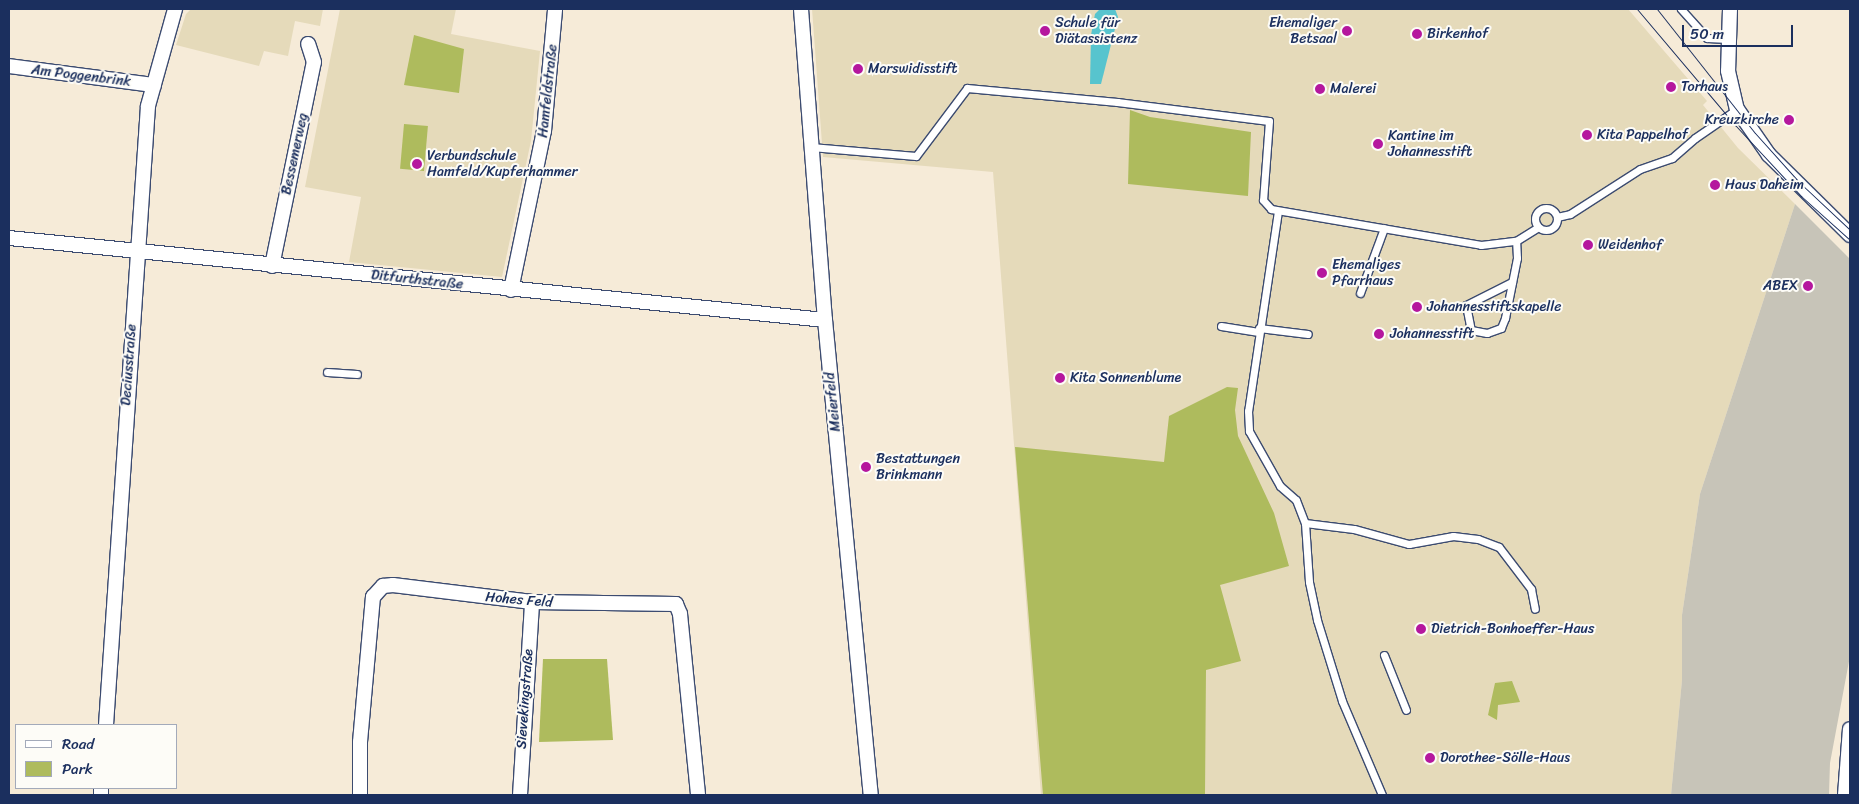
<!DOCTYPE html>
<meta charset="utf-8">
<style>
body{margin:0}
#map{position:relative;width:1859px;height:804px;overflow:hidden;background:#f6ebd8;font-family:Sriracha,sans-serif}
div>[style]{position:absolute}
.built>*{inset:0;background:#e5daba}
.industrial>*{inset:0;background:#c7c4b8}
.green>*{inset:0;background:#aebb5d;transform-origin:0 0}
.water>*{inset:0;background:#57c4ce}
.roads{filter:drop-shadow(1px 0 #3c4b70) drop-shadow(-1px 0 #3c4b70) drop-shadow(0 1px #3c4b70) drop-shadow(0 -1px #3c4b70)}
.lane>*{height:7px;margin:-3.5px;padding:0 3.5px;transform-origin:3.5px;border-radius:3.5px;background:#fff}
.lane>.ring{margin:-3.5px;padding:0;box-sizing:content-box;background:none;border:7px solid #fff;border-radius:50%}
.street>*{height:14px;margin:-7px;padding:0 7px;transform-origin:7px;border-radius:7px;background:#fff}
.tram>*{height:1px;margin:-0.5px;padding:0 0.5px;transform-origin:0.5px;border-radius:0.5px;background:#1b2f5e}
.dots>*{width:14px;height:14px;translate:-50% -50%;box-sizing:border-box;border:2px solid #fdfcf7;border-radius:50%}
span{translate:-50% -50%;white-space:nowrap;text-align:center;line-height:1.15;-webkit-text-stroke:4px #fdfcf7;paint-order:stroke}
.poi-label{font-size:14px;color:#1b2f5e}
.left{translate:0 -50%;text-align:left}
.right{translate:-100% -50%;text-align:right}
.street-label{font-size:14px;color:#1b2f5e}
.frame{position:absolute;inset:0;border:10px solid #1b2f5e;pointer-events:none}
.legend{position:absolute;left:15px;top:724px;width:162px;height:65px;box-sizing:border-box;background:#fdfcf7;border:1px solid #a3aaba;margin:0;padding:6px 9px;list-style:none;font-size:15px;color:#1b2f5e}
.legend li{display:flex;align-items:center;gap:10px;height:25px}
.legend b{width:25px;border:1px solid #a3aaba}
.scale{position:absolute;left:1682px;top:25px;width:111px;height:22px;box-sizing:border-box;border:2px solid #1b2f5e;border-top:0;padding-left:6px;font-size:15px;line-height:18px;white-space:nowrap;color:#1b2f5e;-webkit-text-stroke:4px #fdfcf7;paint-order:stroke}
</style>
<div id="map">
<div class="built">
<div style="clip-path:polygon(191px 9px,323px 9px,320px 26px,295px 21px,288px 56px,264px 51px,259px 66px,176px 45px,186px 14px)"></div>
<div style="clip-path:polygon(340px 9px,456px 9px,451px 34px,540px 51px,531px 141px,502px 277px,349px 262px,361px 197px,305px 187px)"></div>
<div style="clip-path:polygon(812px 9px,1628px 9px,1707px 101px,1703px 105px,1738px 148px,1795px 204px,1700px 494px,1682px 615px,1682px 680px,1671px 795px,1041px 795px,993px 172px,823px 157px)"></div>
</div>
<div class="industrial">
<div style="clip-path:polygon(1795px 204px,1850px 259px,1850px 656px,1830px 763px,1829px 795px,1671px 795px,1682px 680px,1682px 615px,1700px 494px)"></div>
</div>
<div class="green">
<div style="clip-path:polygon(414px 35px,464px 49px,459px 93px,404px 85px)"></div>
<div style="clip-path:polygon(1130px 110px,1150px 117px,1251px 132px,1248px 196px,1128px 184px)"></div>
<div style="left:404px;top:124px;width:24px;height:45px;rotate:5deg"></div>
<div style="clip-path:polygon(1227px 387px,1238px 388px,1235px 410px,1238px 436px,1274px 513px,1289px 566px,1220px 585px,1241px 661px,1206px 670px,1205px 795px,1043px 795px,1015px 447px,1164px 462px,1169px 416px)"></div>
<div style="clip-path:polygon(543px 659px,607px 659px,613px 740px,539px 742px)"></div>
<div style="clip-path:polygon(1512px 681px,1520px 702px,1498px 705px,1497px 720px,1488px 715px,1495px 683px)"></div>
</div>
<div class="water">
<div style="clip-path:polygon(1100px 9px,1115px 9px,1118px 17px,1101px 84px,1090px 84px,1091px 35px,1095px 14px)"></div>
</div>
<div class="roads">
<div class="lane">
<div style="left:1681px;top:9px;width:39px;rotate:48deg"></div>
<div style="left:1707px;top:38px;width:21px;rotate:3deg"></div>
<div style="left:811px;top:147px;width:105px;rotate:4.9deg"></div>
<div style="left:916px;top:156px;width:85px;rotate:-53.1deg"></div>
<div style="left:967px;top:88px;width:151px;rotate:5.3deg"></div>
<div style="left:1117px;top:102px;width:153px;rotate:7.1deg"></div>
<div style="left:1269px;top:121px;width:79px;rotate:94.3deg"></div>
<div style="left:1263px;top:200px;width:12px;rotate:48deg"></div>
<div style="left:1271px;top:209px;width:213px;rotate:9.7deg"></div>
<div style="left:1481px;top:245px;width:35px;rotate:-7deg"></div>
<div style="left:1516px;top:241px;width:26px;rotate:-32deg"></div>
<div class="ring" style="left:1535px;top:208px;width:15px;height:15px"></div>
<div style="left:1278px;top:211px;width:202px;rotate:98.5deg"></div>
<div style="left:1248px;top:411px;width:20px;rotate:87deg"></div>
<div style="left:1249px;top:431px;width:63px;rotate:60.6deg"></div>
<div style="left:1280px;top:486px;width:21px;rotate:41deg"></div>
<div style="left:1296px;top:500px;width:25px;rotate:69deg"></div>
<div style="left:1305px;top:523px;width:59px;rotate:86.1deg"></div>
<div style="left:1309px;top:582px;width:39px;rotate:78deg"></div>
<div style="left:1317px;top:620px;width:85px;rotate:72.8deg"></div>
<div style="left:1342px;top:701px;width:102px;rotate:66.9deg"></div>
<div style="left:1557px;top:217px;width:13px;rotate:-13deg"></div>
<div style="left:1570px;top:214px;width:83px;rotate:-32.7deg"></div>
<div style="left:1640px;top:169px;width:34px;rotate:-19deg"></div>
<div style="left:1672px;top:158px;width:30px;rotate:-41deg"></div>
<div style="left:1695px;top:138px;width:51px;rotate:-34.6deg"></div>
<div style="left:1512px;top:282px;width:51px;rotate:153.4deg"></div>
<div style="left:1466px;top:305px;width:25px;rotate:79deg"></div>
<div style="left:1471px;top:330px;width:16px;rotate:11deg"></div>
<div style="left:1487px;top:333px;width:15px;rotate:-20deg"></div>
<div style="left:1501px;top:328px;width:11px;rotate:-68deg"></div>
<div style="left:1505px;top:318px;width:61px;rotate:-78.7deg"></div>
<div style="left:1517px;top:258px;width:17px;rotate:-93deg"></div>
<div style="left:1360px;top:293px;width:69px;rotate:-69.7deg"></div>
<div style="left:1221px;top:326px;width:38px;rotate:9deg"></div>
<div style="left:1259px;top:328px;width:49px;rotate:7deg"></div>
<div style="left:327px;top:372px;width:30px;rotate:4deg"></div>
<div style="left:1305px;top:523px;width:49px;rotate:7deg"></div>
<div style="left:1354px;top:529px;width:57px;rotate:15.3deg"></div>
<div style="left:1409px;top:544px;width:45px;rotate:-10.3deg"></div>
<div style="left:1453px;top:536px;width:25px;rotate:7deg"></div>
<div style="left:1478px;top:539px;width:22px;rotate:21deg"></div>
<div style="left:1499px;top:547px;width:53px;rotate:52.7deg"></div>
<div style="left:1531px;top:589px;width:20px;rotate:79deg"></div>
<div style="left:1384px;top:655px;width:59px;rotate:68.2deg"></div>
</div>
<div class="street">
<div style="left:801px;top:9px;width:312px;rotate:85.6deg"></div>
<div style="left:825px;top:320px;width:477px;rotate:84.5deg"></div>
<div style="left:1730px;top:9px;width:62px;rotate:91.8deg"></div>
<div style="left:1728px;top:71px;width:39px;rotate:77deg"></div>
<div style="left:1737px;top:109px;width:56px;rotate:55.2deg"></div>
<div style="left:1769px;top:155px;width:114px;rotate:44.6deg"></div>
<div style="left:9px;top:66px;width:146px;rotate:7.5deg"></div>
<div style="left:9px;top:238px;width:820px;rotate:5.74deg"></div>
<div style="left:272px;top:266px;width:208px;rotate:-78.4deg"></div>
<div style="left:314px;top:62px;width:19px;rotate:-108deg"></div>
<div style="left:511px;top:290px;width:162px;rotate:-78.3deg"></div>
<div style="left:544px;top:131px;width:122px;rotate:-84.8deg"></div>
<div style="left:106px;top:725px;width:620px;rotate:-86.12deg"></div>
<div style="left:148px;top:106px;width:101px;rotate:-74.4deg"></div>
<div style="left:101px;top:795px;width:7px;rotate:-90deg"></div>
<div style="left:360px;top:795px;width:53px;rotate:-90deg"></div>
<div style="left:360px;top:742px;width:146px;rotate:-84.9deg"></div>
<div style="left:373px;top:597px;width:15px;rotate:-48deg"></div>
<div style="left:383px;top:586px;width:10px;rotate:-6deg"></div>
<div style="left:393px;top:585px;width:140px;rotate:7deg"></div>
<div style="left:532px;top:602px;width:144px;rotate:0.8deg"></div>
<div style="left:676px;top:604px;width:11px;rotate:68deg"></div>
<div style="left:680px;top:614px;width:182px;rotate:84.3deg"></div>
<div style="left:520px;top:795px;width:193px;rotate:-86.4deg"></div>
<div style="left:1845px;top:795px;width:66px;rotate:-85.7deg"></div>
</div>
</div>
<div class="tram">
<div style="left:1637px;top:9px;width:153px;rotate:49.8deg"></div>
<div style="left:1736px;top:126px;width:96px;rotate:47.1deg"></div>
<div style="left:1801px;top:196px;width:66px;rotate:41.9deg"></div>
<div style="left:1657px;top:9px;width:158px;rotate:51.7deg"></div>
<div style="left:1755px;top:133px;width:67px;rotate:48deg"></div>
<div style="left:1800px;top:183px;width:69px;rotate:43.2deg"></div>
</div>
<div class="dots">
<div style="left:1045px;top:31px;background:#b5179e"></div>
<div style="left:1347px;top:31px;background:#b5179e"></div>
<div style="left:1417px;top:34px;background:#b5179e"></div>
<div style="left:858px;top:69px;background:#b5179e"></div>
<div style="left:1671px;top:87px;background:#b5179e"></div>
<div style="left:1320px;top:89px;background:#b5179e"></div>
<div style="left:1789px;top:120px;background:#b5179e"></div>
<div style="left:1587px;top:135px;background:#b5179e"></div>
<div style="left:1378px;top:144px;background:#b5179e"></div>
<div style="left:417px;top:164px;background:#b5179e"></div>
<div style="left:1715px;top:185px;background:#b5179e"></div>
<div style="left:1588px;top:245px;background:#b5179e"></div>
<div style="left:1322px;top:273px;background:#b5179e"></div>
<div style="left:1808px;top:286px;background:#b5179e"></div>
<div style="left:1417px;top:307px;background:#b5179e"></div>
<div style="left:1379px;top:334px;background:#b5179e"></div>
<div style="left:1060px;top:378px;background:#b5179e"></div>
<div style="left:866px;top:467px;background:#b5179e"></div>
<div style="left:1421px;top:629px;background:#b5179e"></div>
<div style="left:1430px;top:758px;background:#b5179e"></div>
</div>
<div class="poi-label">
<span class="left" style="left:1055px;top:31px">Schule für<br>Diätassistenz</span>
<span class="right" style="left:1337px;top:31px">Ehemaliger<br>Betsaal</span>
<span class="left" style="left:1427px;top:34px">Birkenhof</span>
<span class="left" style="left:868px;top:69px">Marswidisstift</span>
<span class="left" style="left:1681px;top:87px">Torhaus</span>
<span class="left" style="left:1330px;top:89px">Malerei</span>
<span class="right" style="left:1779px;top:120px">Kreuzkirche</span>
<span class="left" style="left:1597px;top:135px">Kita Pappelhof</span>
<span class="left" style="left:1388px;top:144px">Kantine im<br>Johannesstift</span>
<span class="left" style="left:427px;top:164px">Verbundschule<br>Hamfeld/Kupferhammer</span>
<span class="left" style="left:1725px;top:185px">Haus Daheim</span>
<span class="left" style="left:1598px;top:245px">Weidenhof</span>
<span class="left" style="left:1332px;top:273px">Ehemaliges<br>Pfarrhaus</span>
<span class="right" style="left:1798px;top:286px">ABEX</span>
<span class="left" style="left:1427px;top:307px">Johannesstiftskapelle</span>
<span class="left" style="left:1390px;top:334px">Johannesstift</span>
<span class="left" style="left:1070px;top:378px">Kita Sonnenblume</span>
<span class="left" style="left:876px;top:467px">Bestattungen<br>Brinkmann</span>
<span class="left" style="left:1431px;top:629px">Dietrich-Bonhoeffer-Haus</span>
<span class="left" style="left:1440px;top:758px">Dorothee-Sölle-Haus</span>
</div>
<div class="street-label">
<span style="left:81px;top:76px;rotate:7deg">Am Poggenbrink</span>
<span style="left:548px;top:91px;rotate:-84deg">Hamfeldstraße</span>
<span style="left:295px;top:154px;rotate:-78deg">Bessemerweg</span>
<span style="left:417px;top:280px;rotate:6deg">Ditfurthstraße</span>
<span style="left:129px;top:365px;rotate:-86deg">Deciusstraße</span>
<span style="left:833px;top:402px;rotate:-96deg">Meierfeld</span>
<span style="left:519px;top:600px;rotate:5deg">Hohes Feld</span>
<span style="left:525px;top:699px;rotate:-86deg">Sievekingstraße</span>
</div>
<div class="frame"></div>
<ul class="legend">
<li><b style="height:6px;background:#fff"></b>Road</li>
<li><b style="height:14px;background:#aebb5d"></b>Park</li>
</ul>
<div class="scale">50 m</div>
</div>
